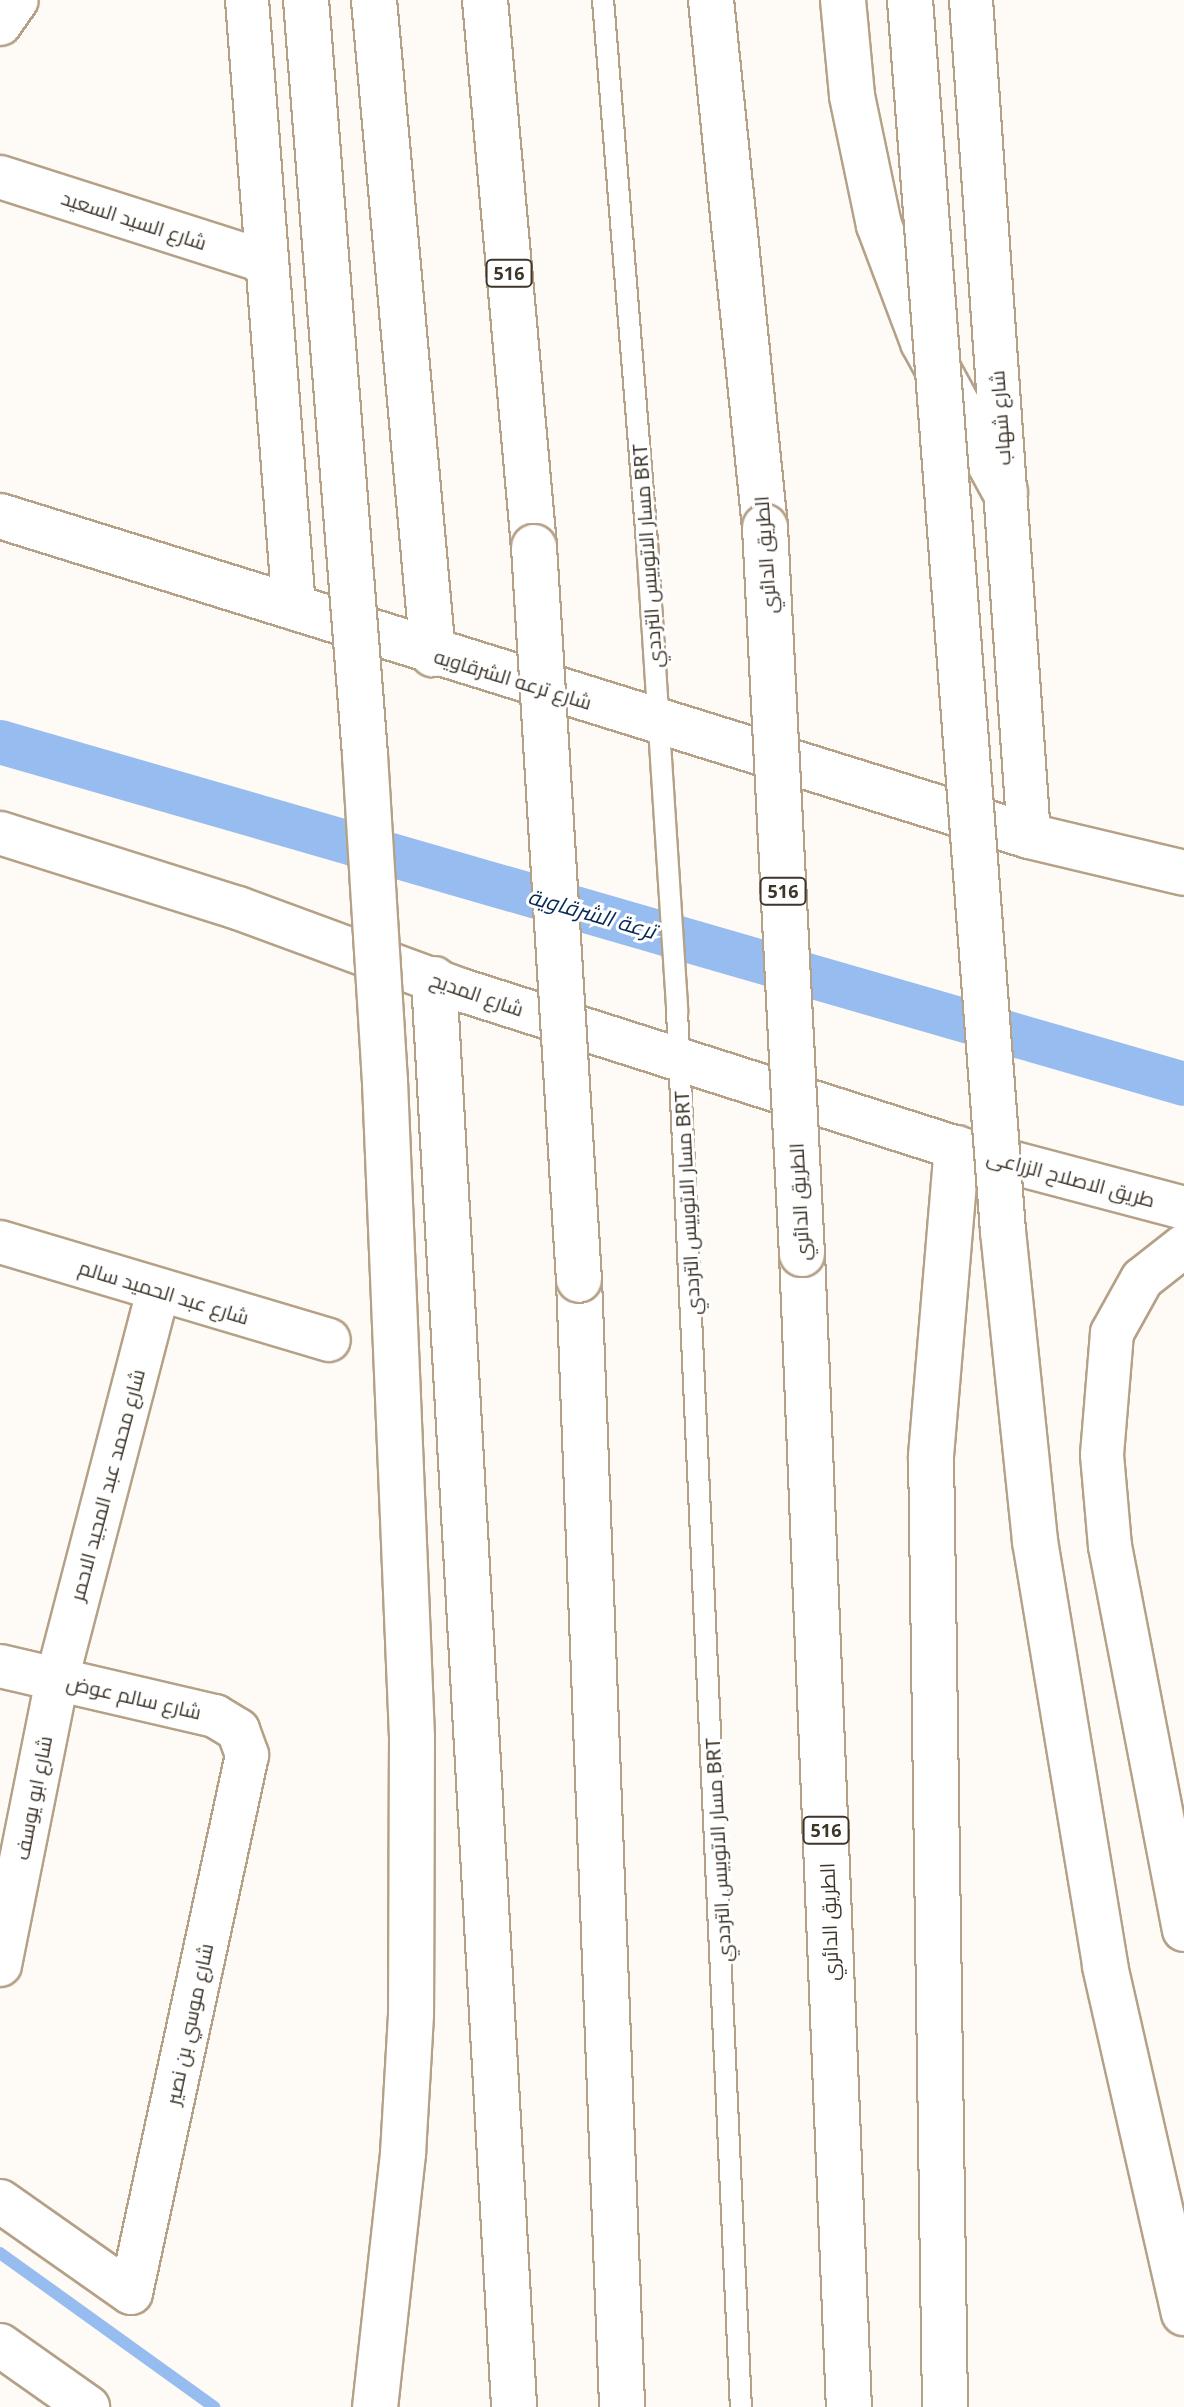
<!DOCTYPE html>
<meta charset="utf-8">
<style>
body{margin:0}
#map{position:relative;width:1184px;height:2407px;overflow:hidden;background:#fefaf5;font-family:"Noto Sans",Cairo,sans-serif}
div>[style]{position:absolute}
.stream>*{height:12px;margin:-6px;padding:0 6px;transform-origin:6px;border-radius:6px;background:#97bcf0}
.canal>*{height:44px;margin:-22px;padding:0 22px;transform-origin:22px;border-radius:22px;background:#97bcf0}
.roads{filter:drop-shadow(2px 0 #b4a187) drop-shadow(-2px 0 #b4a187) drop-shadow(0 2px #b4a187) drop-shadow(0 -2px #b4a187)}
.service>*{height:20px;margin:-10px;padding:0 10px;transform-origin:10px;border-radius:10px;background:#fff}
.minor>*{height:42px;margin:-21px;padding:0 21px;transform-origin:21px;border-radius:21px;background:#fff}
.tertiary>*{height:44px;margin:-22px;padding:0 22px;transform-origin:22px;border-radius:22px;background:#fff}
.motorway>*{height:44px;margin:-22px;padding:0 22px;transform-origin:22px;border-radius:22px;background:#fff}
.bridges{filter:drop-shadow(2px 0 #b4a187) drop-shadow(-2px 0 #b4a187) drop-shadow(0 2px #b4a187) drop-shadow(0 -2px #b4a187)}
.motorway-bridge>*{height:44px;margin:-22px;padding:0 22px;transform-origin:22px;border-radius:22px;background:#fff}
span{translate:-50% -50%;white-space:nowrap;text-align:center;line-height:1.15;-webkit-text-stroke:6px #fff;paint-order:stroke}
.shield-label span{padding:2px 6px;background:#fff;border:2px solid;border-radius:6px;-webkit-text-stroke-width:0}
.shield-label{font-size:18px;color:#3d352a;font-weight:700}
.street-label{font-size:20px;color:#3d352a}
.water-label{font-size:22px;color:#052856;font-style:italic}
</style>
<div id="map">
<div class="stream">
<div style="left:0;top:2253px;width:264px;rotate:35.7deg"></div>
</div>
<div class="canal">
<div style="left:0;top:742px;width:1232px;rotate:16.11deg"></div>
</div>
<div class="roads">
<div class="service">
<div style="left:603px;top:0;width:544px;rotate:85.36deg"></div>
<div style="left:647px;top:542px;width:470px;rotate:86.3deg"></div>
<div style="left:677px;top:1011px;width:1397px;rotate:87.38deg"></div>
</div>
<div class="minor">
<div style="left:247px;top:0;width:610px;rotate:85.58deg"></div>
<div style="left:971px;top:0;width:838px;rotate:86.03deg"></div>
<div style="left:0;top:24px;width:29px;rotate:-55deg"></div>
<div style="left:0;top:177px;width:280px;rotate:17.7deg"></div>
<div style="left:0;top:833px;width:250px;rotate:17.5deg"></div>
<div style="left:238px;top:908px;width:238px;rotate:20.2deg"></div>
<div style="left:461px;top:990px;width:521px;rotate:17.67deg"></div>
<div style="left:957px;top:1148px;width:235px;rotate:14.8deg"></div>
<div style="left:0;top:1242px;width:343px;rotate:16.6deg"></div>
<div style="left:1184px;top:1246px;width:53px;rotate:141.8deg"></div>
<div style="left:1142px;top:1279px;width:62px;rotate:119.1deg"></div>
<div style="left:1112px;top:1333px;width:122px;rotate:94.7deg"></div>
<div style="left:1102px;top:1455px;width:91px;rotate:85deg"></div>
<div style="left:1110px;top:1546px;width:391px;rotate:79.1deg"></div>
<div style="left:0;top:1666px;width:221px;rotate:13.1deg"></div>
<div style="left:215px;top:1716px;width:27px;rotate:31deg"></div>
<div style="left:238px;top:1730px;width:27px;rotate:70deg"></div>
<div style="left:247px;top:1755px;width:550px;rotate:102.17deg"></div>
<div style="left:131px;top:2293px;width:160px;rotate:-144.9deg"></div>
<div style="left:0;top:1965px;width:292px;rotate:-78.7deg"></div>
<div style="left:57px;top:1679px;width:401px;rotate:-75.4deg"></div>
<div style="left:0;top:2345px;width:108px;rotate:35.2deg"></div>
</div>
<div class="tertiary">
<div style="left:0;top:516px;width:1078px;rotate:17.27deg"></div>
<div style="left:1029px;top:836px;width:159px;rotate:13.4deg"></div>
</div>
<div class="motorway">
<div style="left:374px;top:0;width:657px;rotate:84.85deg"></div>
<div style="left:485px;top:0;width:549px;rotate:84.88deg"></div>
<div style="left:711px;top:0;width:530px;rotate:84.15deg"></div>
<div style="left:843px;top:0;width:96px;rotate:84.6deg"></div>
<div style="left:852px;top:96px;width:132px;rotate:78.2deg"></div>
<div style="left:879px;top:225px;width:125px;rotate:69.4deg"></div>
<div style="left:923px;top:342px;width:171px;rotate:61.3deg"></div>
<div style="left:434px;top:979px;width:1430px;rotate:86.79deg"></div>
<div style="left:802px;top:1254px;width:1154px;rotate:87.67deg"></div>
<div style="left:579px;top:1280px;width:1128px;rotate:87.81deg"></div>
<div style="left:945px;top:2407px;width:951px;rotate:-90.84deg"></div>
<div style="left:931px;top:1456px;width:309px;rotate:-85.2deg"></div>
</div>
</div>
<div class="bridges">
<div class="motorway-bridge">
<div style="left:306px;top:0;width:757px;rotate:85.53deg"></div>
<div style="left:365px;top:755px;width:328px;rotate:86.5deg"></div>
<div style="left:385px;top:1082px;width:657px;rotate:87.64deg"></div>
<div style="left:412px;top:1738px;width:277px;rotate:90.2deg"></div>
<div style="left:411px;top:2015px;width:139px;rotate:93.3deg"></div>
<div style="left:403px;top:2154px;width:255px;rotate:96.3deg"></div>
<div style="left:910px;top:0;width:1235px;rotate:85.68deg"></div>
<div style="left:1003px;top:1231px;width:312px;rotate:84.1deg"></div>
<div style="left:1035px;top:1541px;width:431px;rotate:80.6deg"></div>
<div style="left:1105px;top:1966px;width:356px;rotate:77.2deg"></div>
<div style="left:765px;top:527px;width:728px;rotate:87.09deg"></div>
<div style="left:534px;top:547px;width:734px;rotate:86.49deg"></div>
</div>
</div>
<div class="shield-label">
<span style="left:509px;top:273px">516</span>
<span style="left:783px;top:891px">516</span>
<span style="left:826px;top:1830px">516</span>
</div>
<div class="street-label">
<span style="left:134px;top:220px;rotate:18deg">شارع السيد السعيد</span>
<span style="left:1000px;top:418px;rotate:-94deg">شارع شهاب</span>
<span style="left:765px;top:555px;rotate:-94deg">الطريق الدائري</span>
<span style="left:647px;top:556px;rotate:-94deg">مسار الاتوبيس الترددي BRT</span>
<span style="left:513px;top:679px;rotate:17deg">شارع ترعه الشرقاويه</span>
<span style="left:477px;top:994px;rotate:19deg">شارع المديح</span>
<span style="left:1071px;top:1178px;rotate:15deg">طريق الاصلاح الزراعى</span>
<span style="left:799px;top:1202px;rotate:-93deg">الطريق الدائري</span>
<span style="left:687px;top:1203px;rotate:-93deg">مسار الاتوبيس الترددي BRT</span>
<span style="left:164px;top:1292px;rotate:17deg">شارع عبد الحميد سالم</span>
<span style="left:107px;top:1485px;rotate:-75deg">شارع محمد عبد المجيد الاحمر</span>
<span style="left:134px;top:1697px;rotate:13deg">شارع سالم عوض</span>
<span style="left:33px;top:1798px;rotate:-79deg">شارع ابو يوسف</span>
<span style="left:718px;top:1850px;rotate:-93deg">مسار الاتوبيس الترددي BRT</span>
<span style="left:829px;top:1922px;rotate:-92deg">الطريق الدائري</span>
<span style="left:189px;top:2024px;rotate:-78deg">شارع موسي بن نصير</span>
</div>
<div class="water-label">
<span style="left:592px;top:913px;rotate:16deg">ترعة الشرقاوية</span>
</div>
</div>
